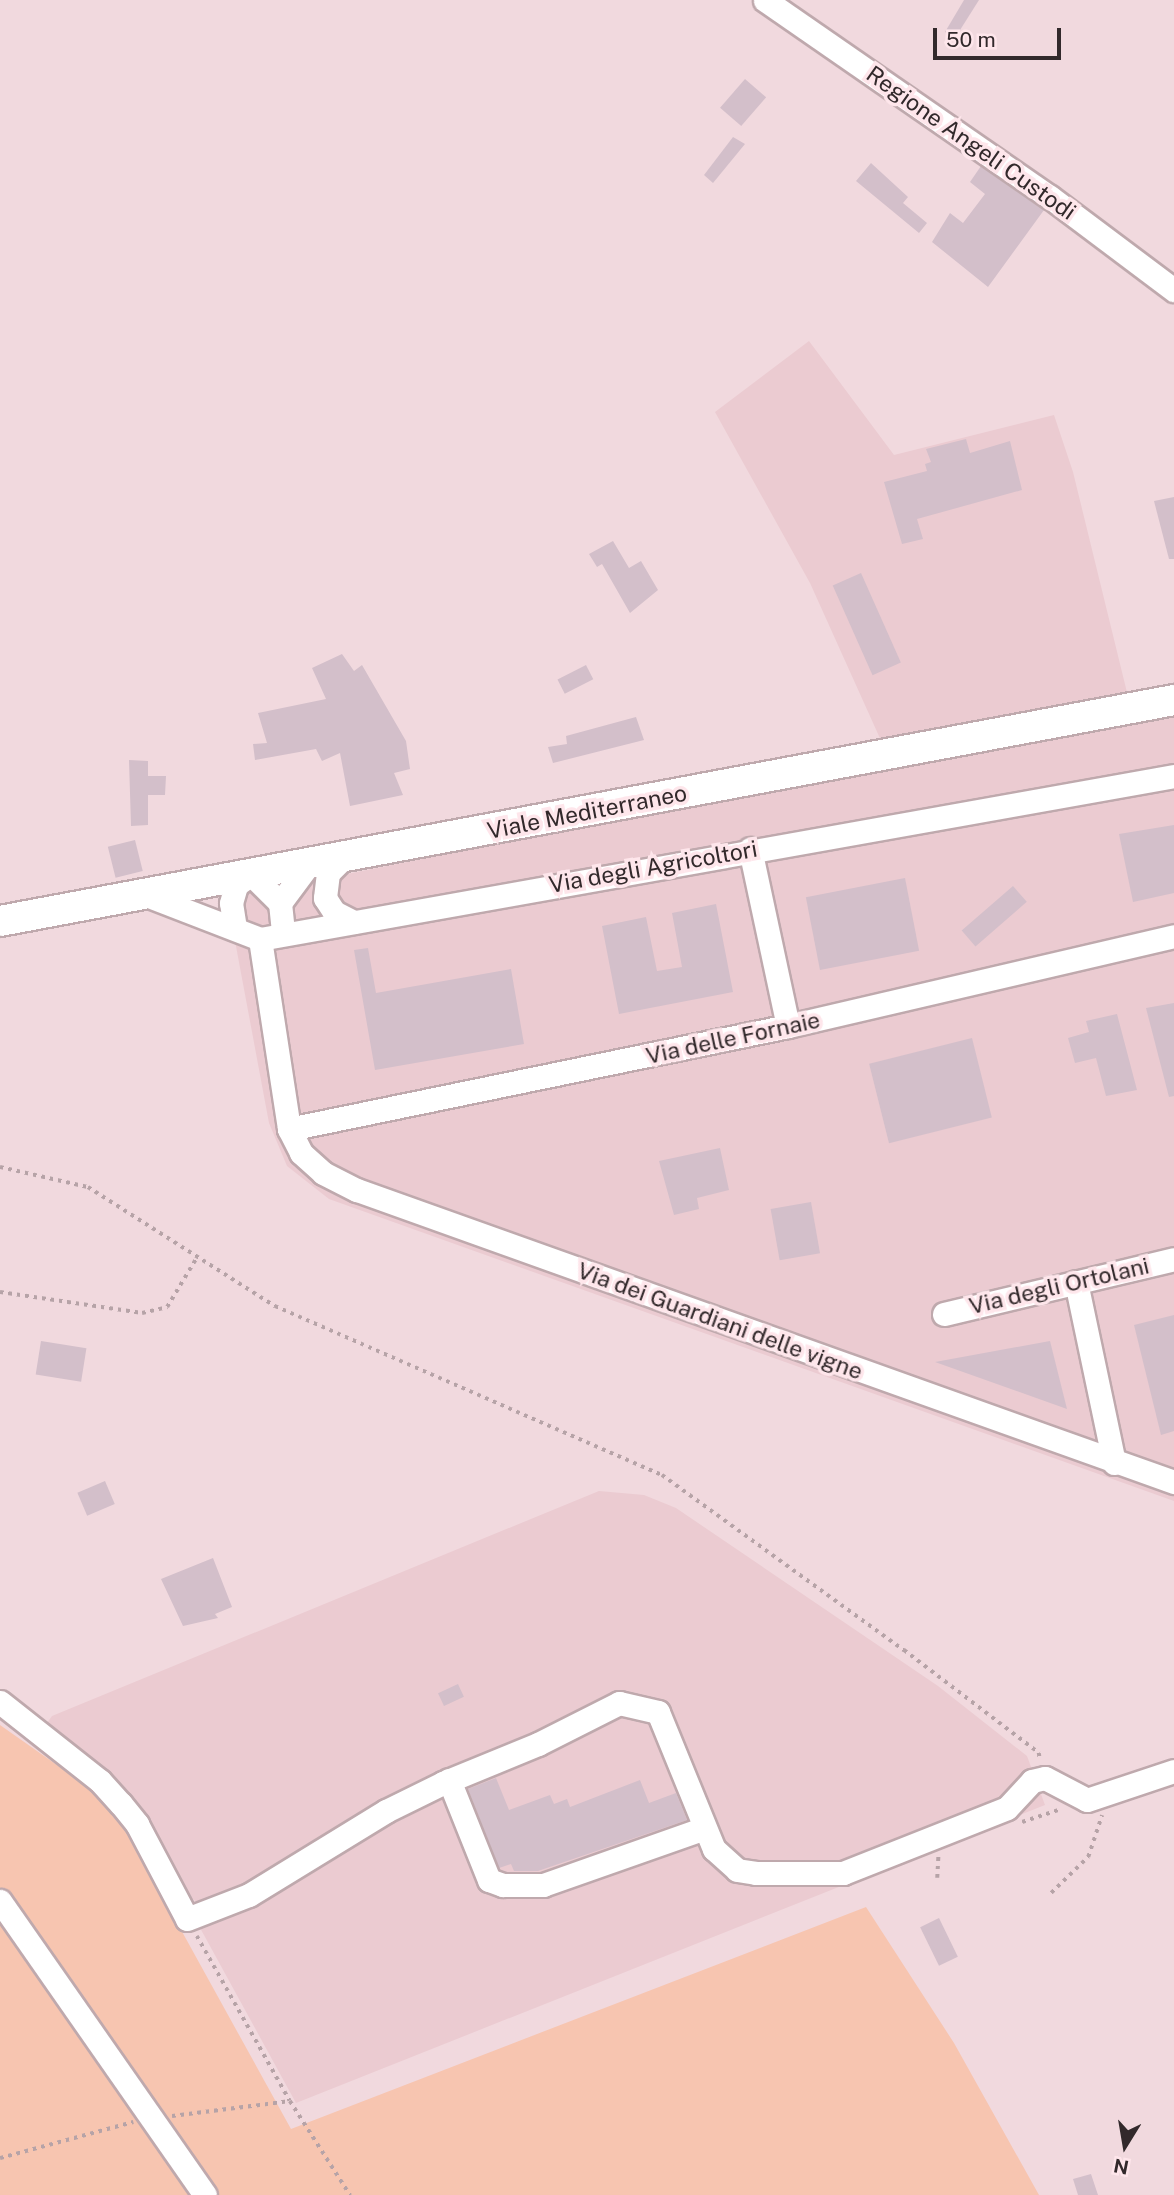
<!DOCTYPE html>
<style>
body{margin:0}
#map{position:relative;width:1174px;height:2195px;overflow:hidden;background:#f1d9de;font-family:"Public Sans",sans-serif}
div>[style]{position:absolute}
.built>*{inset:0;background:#ebcbd1}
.green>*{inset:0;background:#f7c5b0}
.building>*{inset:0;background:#d3bfca;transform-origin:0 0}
.path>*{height:3.5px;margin-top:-1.75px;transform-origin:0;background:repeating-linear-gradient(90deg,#b6a3a7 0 3.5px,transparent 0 8.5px)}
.roads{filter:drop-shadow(2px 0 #bfa9ad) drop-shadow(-2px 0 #bfa9ad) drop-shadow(0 2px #bfa9ad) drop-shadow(0 -2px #bfa9ad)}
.minor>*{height:23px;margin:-11.5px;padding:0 11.5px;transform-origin:11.5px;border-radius:11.5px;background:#fff}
.major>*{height:30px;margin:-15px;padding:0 15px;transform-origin:15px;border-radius:15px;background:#fff}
span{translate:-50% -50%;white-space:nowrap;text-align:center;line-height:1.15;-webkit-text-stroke:7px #fee6eb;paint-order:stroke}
.street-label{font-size:23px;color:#32292b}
.north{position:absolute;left:1090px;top:2111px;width:70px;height:70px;-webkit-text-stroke:5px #fee6eb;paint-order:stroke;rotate:191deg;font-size:19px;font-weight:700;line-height:28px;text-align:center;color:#32292b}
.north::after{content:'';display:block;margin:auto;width:24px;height:32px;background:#32292b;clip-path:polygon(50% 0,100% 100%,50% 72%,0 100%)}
.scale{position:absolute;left:933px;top:28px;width:128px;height:32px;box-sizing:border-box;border:4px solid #32292b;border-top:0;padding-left:9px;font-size:21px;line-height:24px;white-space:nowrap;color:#32292b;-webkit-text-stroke:5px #fee6eb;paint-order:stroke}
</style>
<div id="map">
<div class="built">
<div style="clip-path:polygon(809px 341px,894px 455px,1054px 415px,1073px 472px,1134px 721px,1174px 712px,1174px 1501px,329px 1199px,287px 1166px,269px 1123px,227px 898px,892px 765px,810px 583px,715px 412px)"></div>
<div style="clip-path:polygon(599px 1491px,644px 1495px,676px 1508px,938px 1686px,1027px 1756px,1045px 1805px,296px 2103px,199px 1926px,207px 1919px,197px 1902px,185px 1894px,44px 1727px,52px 1716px)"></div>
</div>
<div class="green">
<div style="clip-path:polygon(0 1725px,111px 1803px,291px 2129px,866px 1907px,954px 2043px,1039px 2195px,0 2195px)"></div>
</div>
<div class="building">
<div style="clip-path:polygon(964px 0,979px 0,955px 38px,945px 32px)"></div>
<div style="left:745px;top:79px;width:28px;height:38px;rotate:41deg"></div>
<div style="clip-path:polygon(733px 137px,745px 144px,713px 183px,704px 175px)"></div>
<div style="clip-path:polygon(871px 163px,908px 197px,903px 203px,927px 223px,919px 233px,856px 181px)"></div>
<div style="clip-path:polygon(981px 166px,1044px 210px,988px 287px,932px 242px,950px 213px,963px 223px,985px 194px,970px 182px)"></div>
<div style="clip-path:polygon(966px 439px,970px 453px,1010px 441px,1022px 490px,917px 519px,923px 539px,902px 544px,884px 482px,927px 471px,925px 464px,931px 462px,926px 449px)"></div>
<div style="clip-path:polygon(1174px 497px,1174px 559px,1169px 559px,1154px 501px)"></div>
<div style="clip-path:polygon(613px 541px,629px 568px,641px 561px,658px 590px,630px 613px,602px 564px,597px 567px,589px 554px)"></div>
<div style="left:861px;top:573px;width:98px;height:31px;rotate:66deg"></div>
<div style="clip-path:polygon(342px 654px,354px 671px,362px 665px,406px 741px,410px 769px,394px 773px,403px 795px,350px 806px,340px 753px,322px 761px,316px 749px,255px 760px,253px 744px,267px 743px,258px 713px,326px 699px,312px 668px)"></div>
<div style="left:586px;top:665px;width:16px;height:32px;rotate:63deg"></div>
<div style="clip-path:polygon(636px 717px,644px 740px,553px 763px,548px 747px,567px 744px,566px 736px)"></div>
<div style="clip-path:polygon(129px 760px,148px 761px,148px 776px,166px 776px,165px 795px,148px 795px,148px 825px,131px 826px)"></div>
<div style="clip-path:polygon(1174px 825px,1174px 893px,1133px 902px,1119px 834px)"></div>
<div style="left:135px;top:840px;width:32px;height:28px;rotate:76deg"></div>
<div style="left:905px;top:878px;width:74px;height:101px;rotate:79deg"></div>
<div style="left:1013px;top:886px;width:21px;height:68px;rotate:49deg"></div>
<div style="clip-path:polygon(716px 904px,733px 992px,619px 1014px,602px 926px,646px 917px,657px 971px,682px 967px,672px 913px)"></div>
<div style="clip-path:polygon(368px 948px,376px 993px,511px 969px,524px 1044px,375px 1070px,354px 950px)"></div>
<div style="clip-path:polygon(1174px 1003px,1174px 1096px,1169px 1097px,1146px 1008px)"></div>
<div style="clip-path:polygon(1117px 1014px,1137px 1090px,1106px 1096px,1096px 1058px,1075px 1063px,1068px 1038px,1089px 1032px,1086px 1021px)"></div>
<div style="left:972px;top:1038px;width:82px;height:106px;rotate:76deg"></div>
<div style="clip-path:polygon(720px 1148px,729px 1190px,697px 1198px,699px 1209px,674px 1215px,659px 1161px)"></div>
<div style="left:811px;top:1202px;width:52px;height:41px;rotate:80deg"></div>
<div style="clip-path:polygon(1174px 1315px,1174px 1431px,1161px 1435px,1134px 1325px)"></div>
<div style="left:41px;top:1341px;width:46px;height:34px;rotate:9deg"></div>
<div style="clip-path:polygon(1050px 1341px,1067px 1409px,935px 1362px)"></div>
<div style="left:105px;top:1481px;width:25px;height:30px;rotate:67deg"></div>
<div style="clip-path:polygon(213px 1558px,232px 1607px,215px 1614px,218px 1618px,183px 1626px,161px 1579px)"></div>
<div style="left:458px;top:1684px;width:14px;height:22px;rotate:65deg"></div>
<div style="clip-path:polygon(496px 1778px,509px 1810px,550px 1795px,554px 1804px,567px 1799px,570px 1807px,640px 1780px,649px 1803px,676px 1793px,687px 1820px,538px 1871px,514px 1871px,511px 1864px,499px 1868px,468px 1789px)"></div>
<div style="left:939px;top:1918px;width:43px;height:21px;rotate:64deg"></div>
<div style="clip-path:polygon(1091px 2174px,1098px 2195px,1078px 2195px,1073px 2179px)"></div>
</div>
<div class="path">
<div style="left:0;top:1167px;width:90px;rotate:12.8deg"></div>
<div style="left:88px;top:1187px;width:222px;rotate:32.5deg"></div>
<div style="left:275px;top:1306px;width:422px;rotate:23.6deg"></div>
<div style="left:662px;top:1475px;width:299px;rotate:35.9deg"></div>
<div style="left:904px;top:1650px;width:170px;rotate:37.3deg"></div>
<div style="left:1039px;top:1753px;width:6px;rotate:81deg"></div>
<div style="left:0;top:1292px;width:144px;rotate:8.4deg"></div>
<div style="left:142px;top:1313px;width:26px;rotate:-13deg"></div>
<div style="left:167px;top:1307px;width:58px;rotate:-59deg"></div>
<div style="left:1022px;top:1822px;width:41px;rotate:-18.4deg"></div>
<div style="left:937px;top:1878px;width:22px;rotate:-87deg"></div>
<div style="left:1051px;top:1893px;width:52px;rotate:-44.2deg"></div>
<div style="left:1088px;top:1857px;width:44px;rotate:-71.6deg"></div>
<div style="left:197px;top:1936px;width:189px;rotate:60.6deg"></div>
<div style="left:290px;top:2101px;width:112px;rotate:57.4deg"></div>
<div style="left:172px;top:2116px;width:119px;rotate:-7.2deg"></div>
<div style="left:0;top:2158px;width:138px;rotate:-15.1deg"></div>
</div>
<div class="roads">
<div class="minor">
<div style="left:765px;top:0;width:346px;rotate:34.7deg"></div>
<div style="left:1050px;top:197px;width:155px;rotate:36.9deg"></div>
<div style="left:750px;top:849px;width:181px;rotate:77.9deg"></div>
<div style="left:343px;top:858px;width:21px;rotate:135deg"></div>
<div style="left:328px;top:873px;width:25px;rotate:97deg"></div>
<div style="left:325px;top:898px;width:17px;rotate:57deg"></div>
<div style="left:334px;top:912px;width:22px;rotate:27deg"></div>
<div style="left:146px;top:895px;width:122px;rotate:21.1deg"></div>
<div style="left:260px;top:939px;width:928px;rotate:-10.11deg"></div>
<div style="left:280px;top:903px;width:49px;rotate:-53.4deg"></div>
<div style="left:235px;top:928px;width:25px;rotate:-99deg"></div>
<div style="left:231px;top:903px;width:19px;rotate:-74deg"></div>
<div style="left:236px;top:885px;width:19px;rotate:-36deg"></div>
<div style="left:251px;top:874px;width:41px;rotate:45deg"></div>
<div style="left:280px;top:903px;width:31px;rotate:84deg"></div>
<div style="left:260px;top:939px;width:192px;rotate:81.3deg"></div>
<div style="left:289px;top:1129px;width:27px;rotate:63deg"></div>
<div style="left:301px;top:1153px;width:30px;rotate:42deg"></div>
<div style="left:323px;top:1173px;width:38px;rotate:27deg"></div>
<div style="left:357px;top:1190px;width:868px;rotate:19.67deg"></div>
<div style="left:289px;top:1129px;width:510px;rotate:-11.66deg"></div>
<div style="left:788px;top:1026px;width:396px;rotate:-13.1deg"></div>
<div style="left:1076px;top:1282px;width:185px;rotate:78.1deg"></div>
<div style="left:944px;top:1314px;width:236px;rotate:-13.4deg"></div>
<div style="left:0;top:1702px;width:127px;rotate:38.3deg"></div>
<div style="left:100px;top:1781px;width:31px;rotate:48deg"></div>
<div style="left:121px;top:1804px;width:26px;rotate:51deg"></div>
<div style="left:137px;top:1824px;width:107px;rotate:62.2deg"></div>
<div style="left:187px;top:1919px;width:66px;rotate:-21.2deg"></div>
<div style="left:249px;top:1895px;width:161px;rotate:-31.5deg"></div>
<div style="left:386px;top:1811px;width:64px;rotate:-26.2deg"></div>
<div style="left:443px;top:1783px;width:103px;rotate:-22.3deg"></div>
<div style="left:538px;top:1744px;width:91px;rotate:-26.8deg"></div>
<div style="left:619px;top:1703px;width:40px;rotate:13deg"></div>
<div style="left:658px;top:1712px;width:148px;rotate:67.8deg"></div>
<div style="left:714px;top:1849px;width:31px;rotate:42deg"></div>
<div style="left:737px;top:1870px;width:19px;rotate:9deg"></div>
<div style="left:756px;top:1873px;width:87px"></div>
<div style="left:843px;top:1873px;width:176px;rotate:-21.6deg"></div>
<div style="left:1007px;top:1808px;width:37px;rotate:-47deg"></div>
<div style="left:1032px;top:1781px;width:13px;rotate:-13deg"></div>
<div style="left:1045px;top:1778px;width:47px;rotate:27.6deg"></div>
<div style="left:1087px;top:1800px;width:92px;rotate:-18.4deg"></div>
<div style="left:449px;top:1780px;width:108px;rotate:68.2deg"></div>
<div style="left:489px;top:1880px;width:15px;rotate:20deg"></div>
<div style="left:503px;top:1885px;width:40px"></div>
<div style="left:543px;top:1885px;width:169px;rotate:-19.4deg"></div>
<div style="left:0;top:1901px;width:358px;rotate:55.1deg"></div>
</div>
<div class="major">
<div style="left:0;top:921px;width:1195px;rotate:-10.66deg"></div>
</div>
</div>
<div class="street-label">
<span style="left:971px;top:143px;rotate:35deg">Regione Angeli Custodi</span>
<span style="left:587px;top:812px;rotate:-11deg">Viale Mediterraneo</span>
<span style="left:653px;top:867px;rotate:-10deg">Via degli Agricoltori</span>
<span style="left:733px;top:1038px;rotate:-12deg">Via delle Fornaie</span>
<span style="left:1059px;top:1286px;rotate:-13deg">Via degli Ortolani</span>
<span style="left:720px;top:1321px;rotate:20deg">Via dei Guardiani delle vigne</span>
</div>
<div class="north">N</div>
<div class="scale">50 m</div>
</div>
